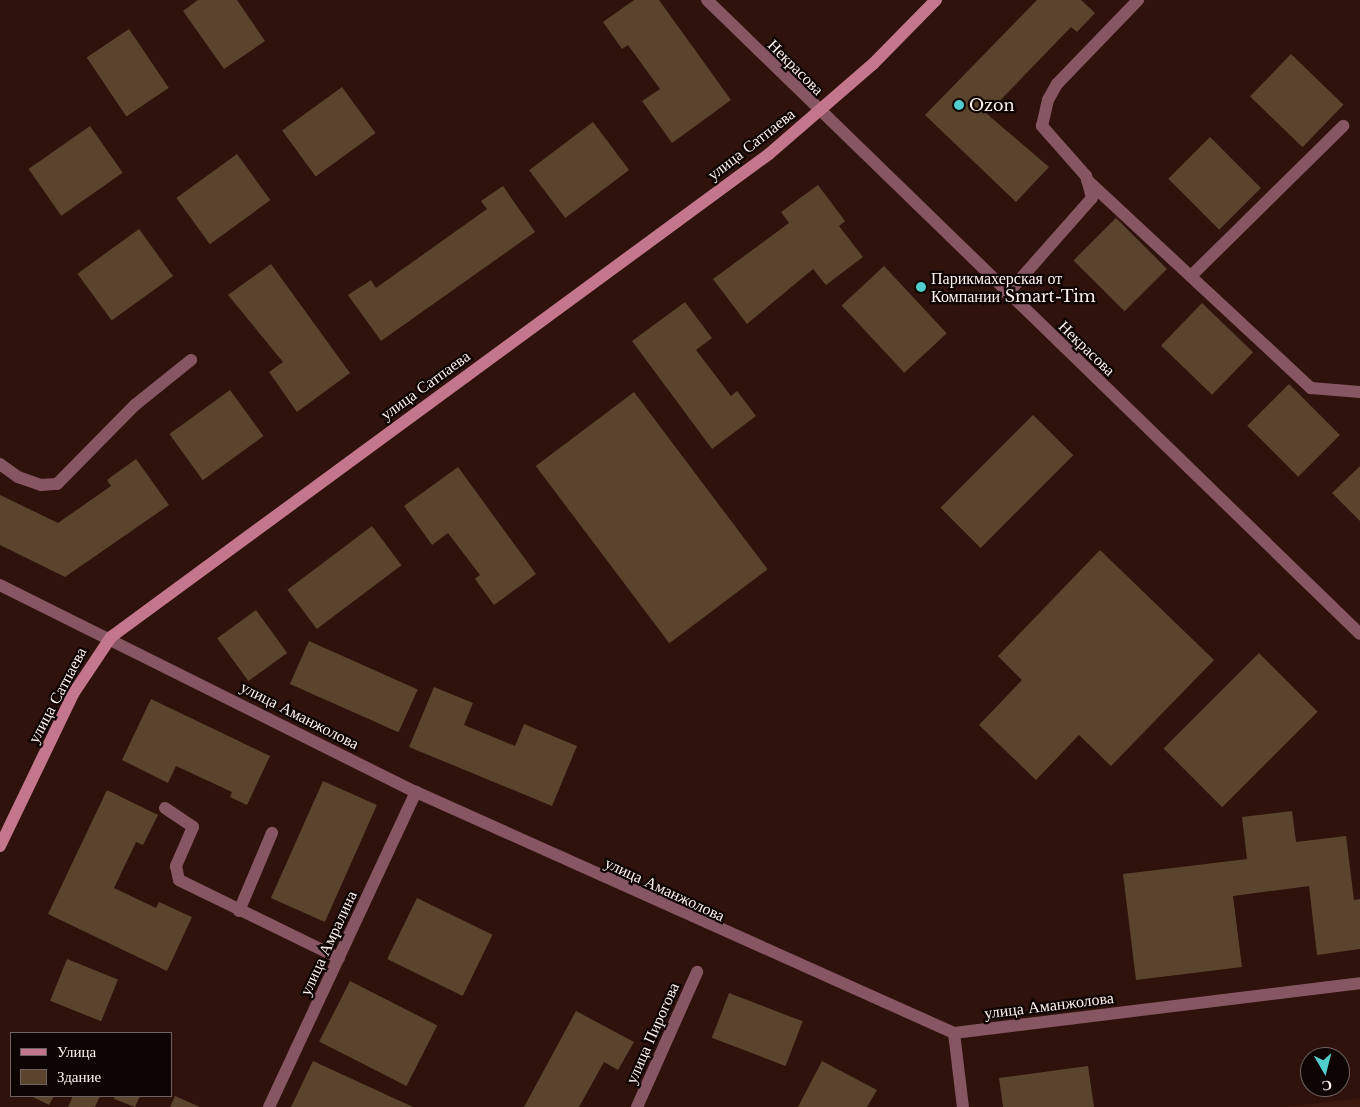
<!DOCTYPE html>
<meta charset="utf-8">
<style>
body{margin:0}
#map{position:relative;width:1360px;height:1107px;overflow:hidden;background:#2e120b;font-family:"Libre Baskerville",serif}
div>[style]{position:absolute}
.built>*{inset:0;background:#3a170f}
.building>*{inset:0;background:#5b442d;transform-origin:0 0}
.service>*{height:12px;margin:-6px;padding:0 6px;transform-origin:6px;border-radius:6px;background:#875663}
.minor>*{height:12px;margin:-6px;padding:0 6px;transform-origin:6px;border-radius:6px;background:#875663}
.tertiary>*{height:12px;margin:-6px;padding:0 6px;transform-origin:6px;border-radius:6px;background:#875663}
.secondary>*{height:12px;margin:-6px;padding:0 6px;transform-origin:6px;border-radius:6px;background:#c4778c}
.dots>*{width:14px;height:14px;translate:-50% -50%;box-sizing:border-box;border:2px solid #0e0402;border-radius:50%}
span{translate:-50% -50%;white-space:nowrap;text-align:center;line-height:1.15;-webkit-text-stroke:4.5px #0e0402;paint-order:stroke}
.street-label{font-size:16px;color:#fef2ee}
.poi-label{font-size:16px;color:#fef2ee}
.left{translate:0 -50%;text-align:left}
.legend{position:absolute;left:10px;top:1032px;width:162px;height:65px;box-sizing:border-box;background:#0e0402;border:1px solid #6e6360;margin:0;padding:6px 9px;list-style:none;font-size:15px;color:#fef2ee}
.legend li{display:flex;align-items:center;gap:10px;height:25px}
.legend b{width:25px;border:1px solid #6e6360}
.north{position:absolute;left:1300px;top:1047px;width:50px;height:50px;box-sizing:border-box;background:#0e0402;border:1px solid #6e6360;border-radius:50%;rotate:172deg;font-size:14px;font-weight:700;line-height:20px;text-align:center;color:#fef2ee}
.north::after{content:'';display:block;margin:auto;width:18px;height:22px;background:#52cdcd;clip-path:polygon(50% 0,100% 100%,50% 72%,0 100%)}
</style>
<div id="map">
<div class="built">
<div style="clip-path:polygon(1360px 1098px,1360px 1107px,1285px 1107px)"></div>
</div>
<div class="building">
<div style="clip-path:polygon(198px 0,237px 0,265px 41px,224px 69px,183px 11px)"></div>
<div style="clip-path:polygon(634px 0,659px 0,731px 100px,672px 143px,642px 101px,660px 89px,628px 45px,622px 49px,603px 22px)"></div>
<div style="clip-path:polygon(1037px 0,1081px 0,1095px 13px,1077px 32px,1071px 27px,987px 114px,1049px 167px,1016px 202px,925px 115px)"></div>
<div style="left:129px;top:29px;width:71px;height:51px;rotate:56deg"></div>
<div style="left:1291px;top:54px;width:73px;height:59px;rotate:44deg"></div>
<div style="left:342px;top:87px;width:57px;height:74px;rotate:54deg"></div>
<div style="left:593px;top:122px;width:60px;height:80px;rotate:53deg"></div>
<div style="left:90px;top:126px;width:57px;height:75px;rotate:55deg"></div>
<div style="left:1210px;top:137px;width:72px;height:59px;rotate:45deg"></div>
<div style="left:237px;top:154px;width:57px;height:75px;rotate:54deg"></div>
<div style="clip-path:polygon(818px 185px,845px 221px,839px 226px,863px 257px,826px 285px,813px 269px,747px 324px,713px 279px,789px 223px,781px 212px)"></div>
<div style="clip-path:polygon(503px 186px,535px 232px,381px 341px,348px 295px,371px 280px,376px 288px,487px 209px,481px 201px)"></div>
<div style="left:1116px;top:218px;width:72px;height:60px;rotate:45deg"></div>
<div style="left:139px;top:229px;width:58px;height:76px;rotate:54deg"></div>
<div style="clip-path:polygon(271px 264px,350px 373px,297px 412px,269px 372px,283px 362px,228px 295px)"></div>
<div style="left:884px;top:266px;width:92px;height:58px;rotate:47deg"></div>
<div style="clip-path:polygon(685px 302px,712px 338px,696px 350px,731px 396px,737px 391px,756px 416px,712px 449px,632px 341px)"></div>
<div style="left:1202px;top:303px;width:71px;height:59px;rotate:44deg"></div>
<div style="left:1289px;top:384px;width:72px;height:59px;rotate:45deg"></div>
<div style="left:230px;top:390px;width:57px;height:75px;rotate:54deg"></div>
<div style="left:634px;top:392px;width:222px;height:123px;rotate:53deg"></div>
<div style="left:1033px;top:415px;width:57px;height:131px;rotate:45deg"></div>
<div style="clip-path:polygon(136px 459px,169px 505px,65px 577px,0 545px,0 495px,58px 523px,111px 486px,107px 480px)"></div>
<div style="clip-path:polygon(1360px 466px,1360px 521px,1332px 493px)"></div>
<div style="clip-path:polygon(458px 467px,536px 574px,494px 605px,475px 579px,480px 575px,448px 533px,432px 545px,404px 506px)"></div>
<div style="left:372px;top:526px;width:49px;height:106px;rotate:53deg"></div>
<div style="clip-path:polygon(1100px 550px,1214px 660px,1111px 766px,1079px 735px,1036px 780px,979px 725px,1022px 680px,998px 656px)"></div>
<div style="left:256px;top:610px;width:53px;height:48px;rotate:54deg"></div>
<div style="left:309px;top:641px;width:119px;height:47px;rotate:24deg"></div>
<div style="left:1259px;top:653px;width:83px;height:135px;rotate:45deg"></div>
<div style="clip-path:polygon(434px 687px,473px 703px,464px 725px,515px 746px,524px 724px,577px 746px,552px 806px,409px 747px)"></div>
<div style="clip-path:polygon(151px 699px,270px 756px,247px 805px,230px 797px,232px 792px,176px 766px,168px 783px,122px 760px)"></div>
<div style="left:323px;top:781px;width:59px;height:128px;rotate:24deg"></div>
<div style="clip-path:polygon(107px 790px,158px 815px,143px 845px,136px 842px,114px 888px,156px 908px,159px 902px,192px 917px,167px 971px,48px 914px)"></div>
<div style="clip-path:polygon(1292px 811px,1296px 842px,1346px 836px,1354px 900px,1360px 899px,1360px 949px,1317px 955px,1309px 886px,1233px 896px,1242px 967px,1136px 980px,1123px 874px,1247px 859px,1242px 817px)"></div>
<div style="left:417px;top:898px;width:84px;height:68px;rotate:26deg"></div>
<div style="left:67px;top:959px;width:55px;height:45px;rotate:22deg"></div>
<div style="left:350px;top:981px;width:98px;height:68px;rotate:27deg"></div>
<div style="left:729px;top:993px;width:79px;height:48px;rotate:21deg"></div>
<div style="clip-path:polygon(576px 1011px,634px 1042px,618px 1070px,604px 1062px,579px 1107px,524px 1107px)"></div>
<div style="clip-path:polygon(313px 1061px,413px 1107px,291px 1107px)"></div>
<div style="clip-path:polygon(822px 1061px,877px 1090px,867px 1107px,798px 1107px)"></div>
<div style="clip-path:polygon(1088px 1066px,1094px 1107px,1003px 1107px,999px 1078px)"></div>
<div style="clip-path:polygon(31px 1096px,54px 1096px,49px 1105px)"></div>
<div style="clip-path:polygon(73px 1096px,100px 1096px,95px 1107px,68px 1107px)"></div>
<div style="clip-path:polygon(115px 1096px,140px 1096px,135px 1107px,114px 1099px)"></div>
<div style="clip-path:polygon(175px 1096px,200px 1107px,170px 1107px)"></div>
</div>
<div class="service">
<div style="left:1087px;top:180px;width:306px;rotate:42.9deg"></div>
<div style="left:1311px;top:388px;width:49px;rotate:4.7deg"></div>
<div style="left:1191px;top:276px;width:214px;rotate:-44.6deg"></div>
<div style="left:1007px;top:294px;width:128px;rotate:-48.5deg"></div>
<div style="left:1092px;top:198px;width:23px;rotate:-105deg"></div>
<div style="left:1086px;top:176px;width:67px;rotate:-131.3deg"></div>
<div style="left:1042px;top:126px;width:27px;rotate:-77deg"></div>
<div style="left:1048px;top:100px;width:18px;rotate:-61deg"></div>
<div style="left:1057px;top:84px;width:117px;rotate:-46deg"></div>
<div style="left:0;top:464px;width:22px;rotate:36deg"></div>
<div style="left:18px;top:477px;width:24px;rotate:19deg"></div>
<div style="left:41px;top:485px;width:16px;rotate:-4deg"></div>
<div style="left:57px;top:484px;width:111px;rotate:-45.4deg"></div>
<div style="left:135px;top:405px;width:72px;rotate:-38.8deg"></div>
<div style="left:165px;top:808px;width:34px;rotate:34deg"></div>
<div style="left:193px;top:827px;width:43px;rotate:113.6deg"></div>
<div style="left:176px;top:866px;width:14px;rotate:78deg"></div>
<div style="left:179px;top:880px;width:178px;rotate:26deg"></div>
<div style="left:239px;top:911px;width:85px;rotate:-67.1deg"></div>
</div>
<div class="minor">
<div style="left:954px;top:1033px;width:75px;rotate:83.1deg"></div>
<div style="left:269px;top:1107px;width:348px;rotate:-65deg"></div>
<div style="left:637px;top:1107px;width:148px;rotate:-66deg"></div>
</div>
<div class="tertiary">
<div style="left:707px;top:0;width:910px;rotate:44.15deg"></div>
<div style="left:0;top:585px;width:465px;rotate:26.5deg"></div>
<div style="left:416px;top:792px;width:590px;rotate:24.13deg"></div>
<div style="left:954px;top:1033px;width:409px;rotate:-7deg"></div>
</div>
<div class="secondary">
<div style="left:0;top:846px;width:169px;rotate:-64.3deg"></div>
<div style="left:73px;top:694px;width:69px;rotate:-56.3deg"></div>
<div style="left:111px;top:637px;width:816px;rotate:-36.28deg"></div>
<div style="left:769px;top:154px;width:138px;rotate:-40.9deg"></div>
<div style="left:873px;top:64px;width:90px;rotate:-45.5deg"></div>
</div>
<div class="dots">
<div style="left:959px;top:105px;background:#52cdcd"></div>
<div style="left:921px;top:287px;background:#52cdcd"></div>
</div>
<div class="street-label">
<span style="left:796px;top:67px;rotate:45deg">Некрасова</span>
<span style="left:751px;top:144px;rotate:-38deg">улица Сатпаева</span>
<span style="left:1087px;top:348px;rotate:44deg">Некрасова</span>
<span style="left:425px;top:385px;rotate:-36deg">улица Сатпаева</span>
<span style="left:57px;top:695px;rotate:-62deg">улица Сатпаева</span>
<span style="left:300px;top:715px;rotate:27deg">улица Аманжолова</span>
<span style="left:665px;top:889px;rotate:25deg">улица Аманжолова</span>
<span style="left:328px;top:943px;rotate:-65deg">улица Амралина</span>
<span style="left:1049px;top:1005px;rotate:-7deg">улица Аманжолова</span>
<span style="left:652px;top:1033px;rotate:-66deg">улица Пирогова</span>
</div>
<div class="poi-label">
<span class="left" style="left:969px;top:105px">Ozon</span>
<span class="left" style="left:931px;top:287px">Парикмахерская от<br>Компании Smart-Tim</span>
</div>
<ul class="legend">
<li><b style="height:6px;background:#c4778c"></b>Улица</li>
<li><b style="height:14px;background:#5b442d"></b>Здание</li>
</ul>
<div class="north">С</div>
</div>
